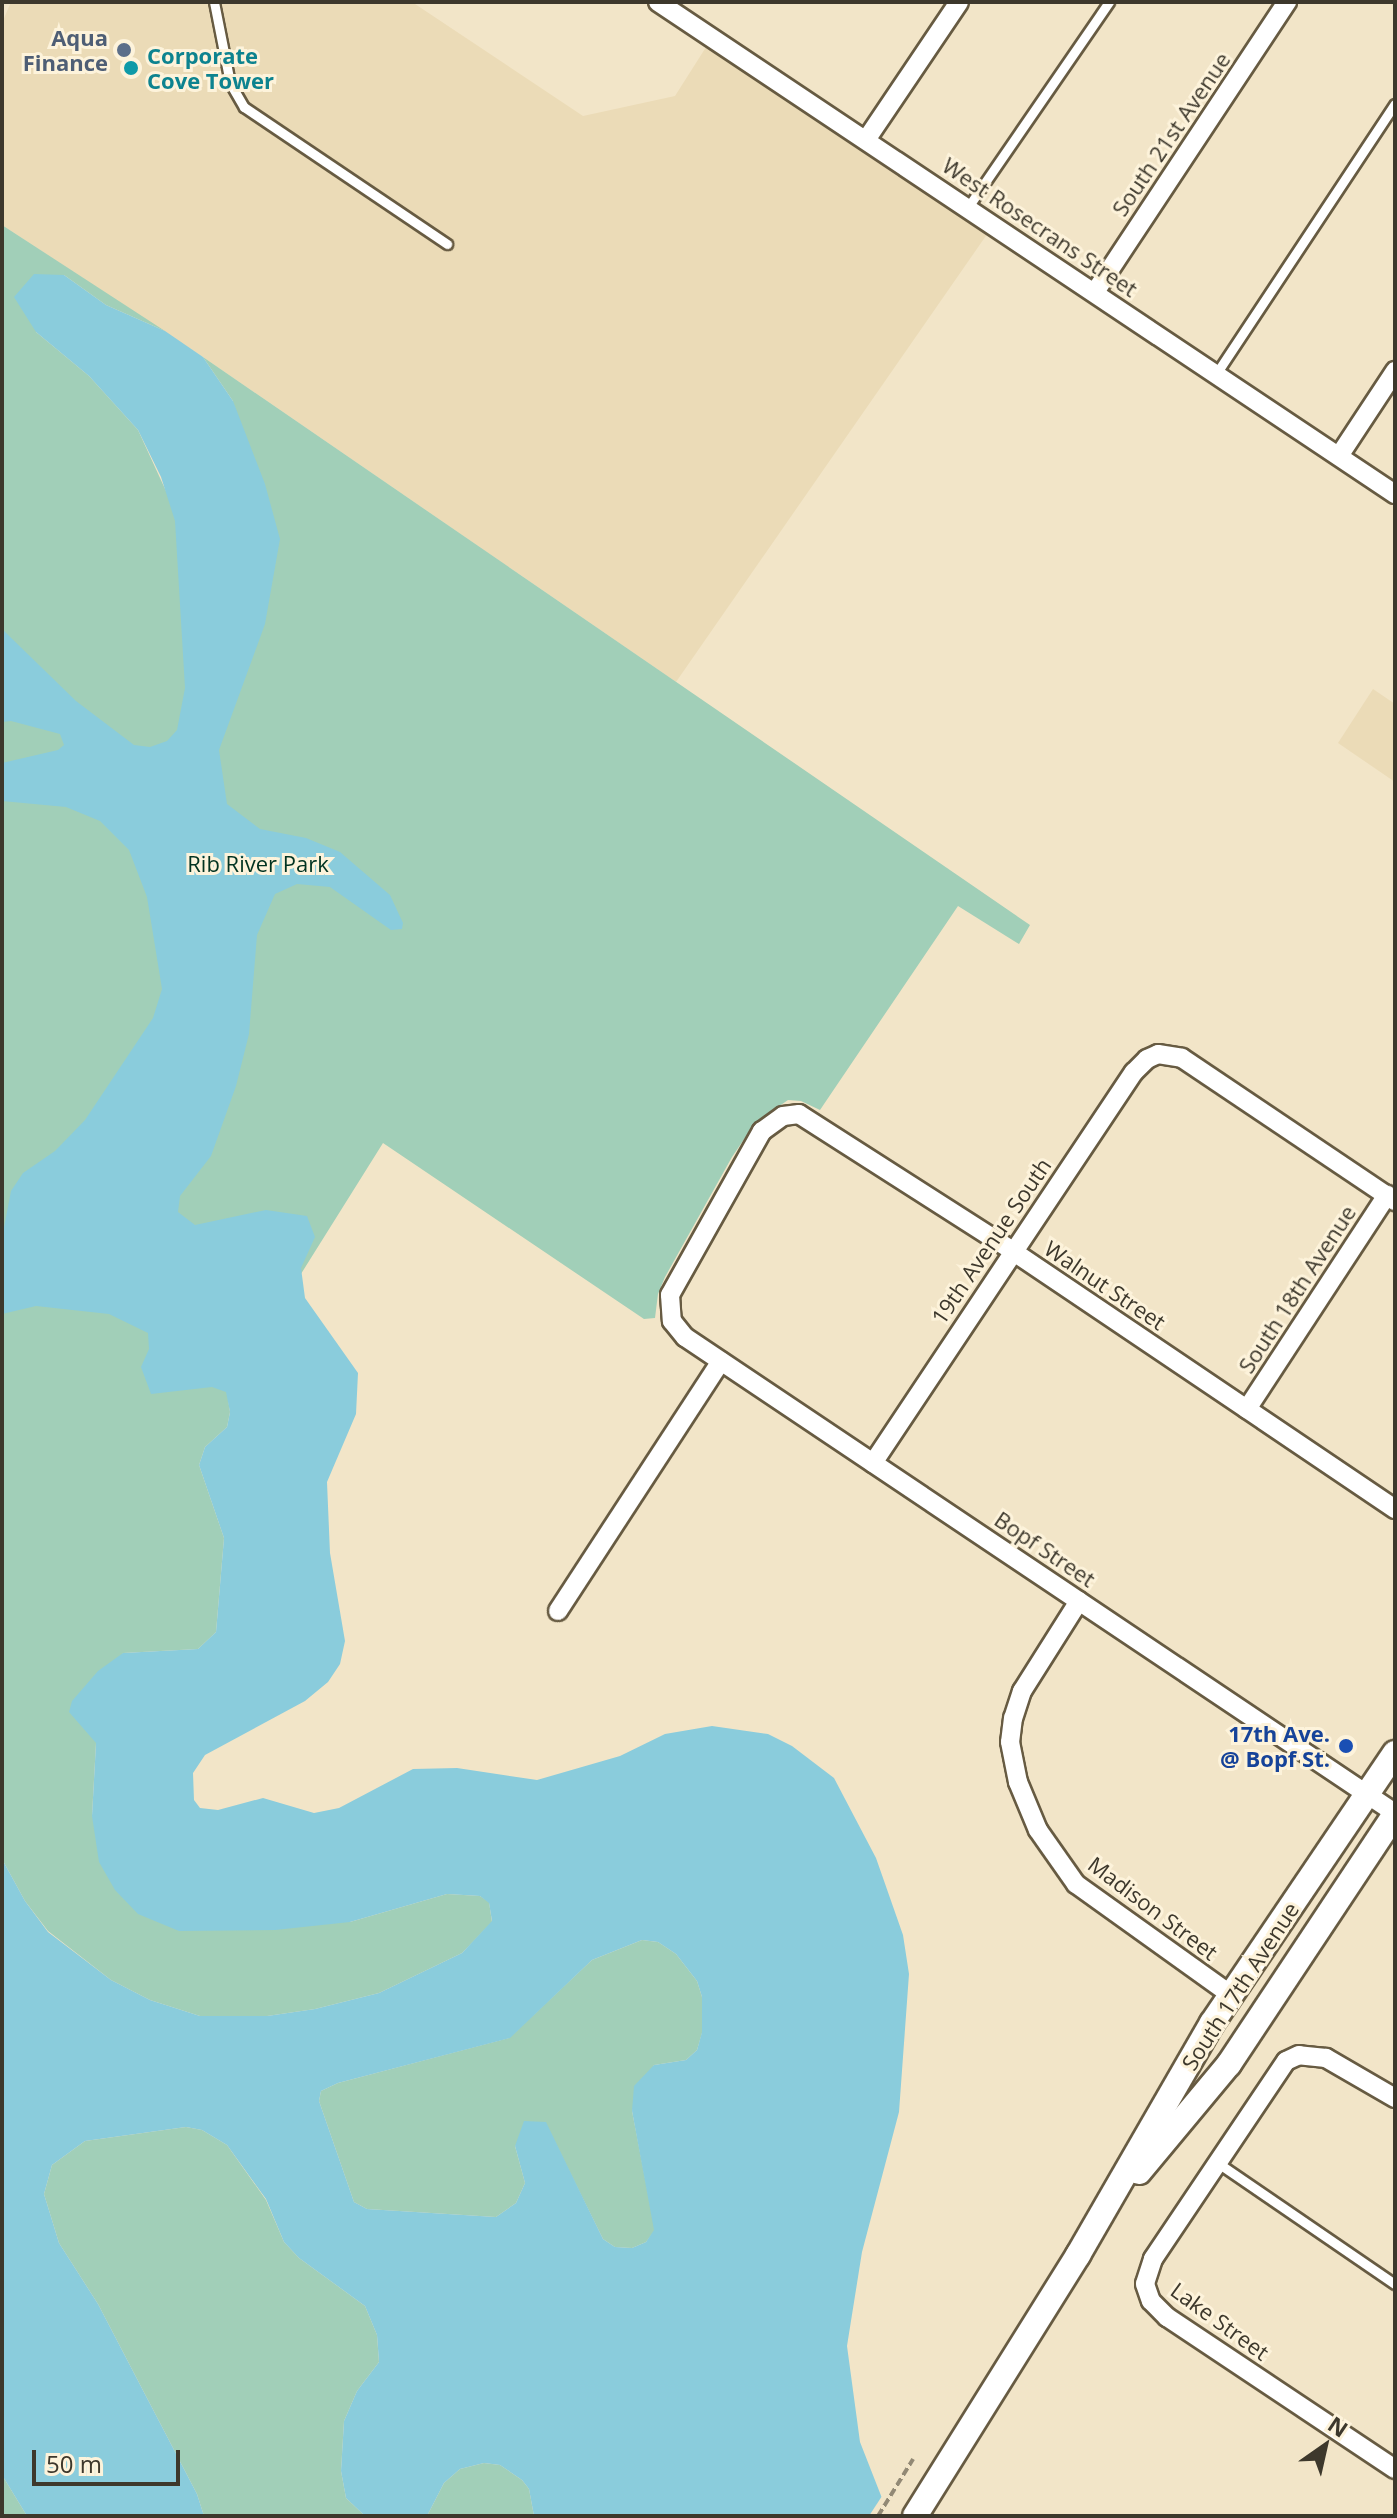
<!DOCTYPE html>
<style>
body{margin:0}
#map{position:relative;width:1397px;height:2518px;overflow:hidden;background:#f2e5c8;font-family:"Open Sans",sans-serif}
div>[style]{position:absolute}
.built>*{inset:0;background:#ebdbb7}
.green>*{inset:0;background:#a1cfb8}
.water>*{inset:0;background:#8accdc}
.pier>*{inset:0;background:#f2e5c8}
.path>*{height:4px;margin-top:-2px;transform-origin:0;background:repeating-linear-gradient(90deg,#928975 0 8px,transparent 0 12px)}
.roads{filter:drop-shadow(2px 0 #675b42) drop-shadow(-2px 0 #675b42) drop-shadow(0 2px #675b42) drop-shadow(0 -2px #675b42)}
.service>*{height:9px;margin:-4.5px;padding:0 4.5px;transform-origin:4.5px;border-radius:4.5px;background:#fff}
.minor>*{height:18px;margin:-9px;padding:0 9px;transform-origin:9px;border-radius:9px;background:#fff}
.secondary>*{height:24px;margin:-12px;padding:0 12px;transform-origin:12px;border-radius:12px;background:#fff}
.dots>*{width:22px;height:22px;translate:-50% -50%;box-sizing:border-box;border:4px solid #fdf3db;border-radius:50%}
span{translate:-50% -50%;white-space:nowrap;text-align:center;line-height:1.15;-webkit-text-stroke:6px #fdf3db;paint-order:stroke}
.service-label{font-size:22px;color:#4e5e75;font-weight:700}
.right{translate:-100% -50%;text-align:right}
.culture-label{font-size:22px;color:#0d838f;font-weight:700}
.left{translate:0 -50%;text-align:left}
.street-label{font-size:22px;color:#3d382c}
.park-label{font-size:22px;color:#013321}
.transit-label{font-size:22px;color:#164399;font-weight:700}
.frame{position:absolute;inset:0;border:4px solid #3d382c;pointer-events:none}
.north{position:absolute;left:1285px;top:2406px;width:80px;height:80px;-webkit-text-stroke:6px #fdf3db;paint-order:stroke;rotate:34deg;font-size:22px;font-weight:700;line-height:32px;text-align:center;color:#3d382c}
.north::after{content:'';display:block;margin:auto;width:28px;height:36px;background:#3d382c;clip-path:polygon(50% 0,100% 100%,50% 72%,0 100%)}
.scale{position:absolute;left:32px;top:2450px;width:148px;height:36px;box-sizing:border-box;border:4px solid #3d382c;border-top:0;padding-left:10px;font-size:24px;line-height:28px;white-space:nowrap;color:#3d382c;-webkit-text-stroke:6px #fdf3db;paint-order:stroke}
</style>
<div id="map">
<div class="built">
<div style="clip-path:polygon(11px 2px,412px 2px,583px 116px,675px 96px,708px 44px,990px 230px,676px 682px,203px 357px,2px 225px,2px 23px)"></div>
<div style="clip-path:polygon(1373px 689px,1395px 704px,1395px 782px,1338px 743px)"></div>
</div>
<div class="green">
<div style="clip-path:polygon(2px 225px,165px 331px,106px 305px,64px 275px,36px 332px,89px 376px,138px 430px,166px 491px,233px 401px,203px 357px,1030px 925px,1019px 944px,958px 906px,820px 1110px,801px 1101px,788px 1100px,755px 1123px,732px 1157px,665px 1277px,658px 1294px,655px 1318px,644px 1319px,383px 1143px,227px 1392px,230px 1412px,227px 1427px,205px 1447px,199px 1465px,224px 1538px,216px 1632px,198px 1649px,123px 1653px,96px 1743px,92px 1816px,350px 1922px,447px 1894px,480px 1896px,489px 1902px,492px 1922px,462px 1953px,379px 1993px,315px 2009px,267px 2016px,200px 2016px,150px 2000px,111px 1980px,48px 1931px,25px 1901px,2px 1859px)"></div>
<div style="clip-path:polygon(642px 1940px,658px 1942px,676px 1954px,697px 1981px,702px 1997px,702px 2033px,697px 2050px,686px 2060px,654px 2065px,632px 2111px,655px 2230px,646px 2242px,632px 2248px,615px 2247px,603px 2239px,545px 2122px,515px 2146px,525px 2183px,516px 2203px,496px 2217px,367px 2209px,354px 2202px,319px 2101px,321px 2091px,338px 2083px,509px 2038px,592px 1960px)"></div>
<div style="clip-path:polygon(186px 2127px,202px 2130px,227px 2145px,266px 2200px,284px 2242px,299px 2258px,365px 2306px,377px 2335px,379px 2362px,357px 2391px,344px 2421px,341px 2471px,346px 2498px,365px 2516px,204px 2516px,197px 2494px,98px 2304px,59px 2243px,44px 2194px,52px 2165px,85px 2141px)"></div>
<div style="clip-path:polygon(484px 2463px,500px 2465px,522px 2480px,529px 2489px,534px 2516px,427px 2516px,444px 2483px,460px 2469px)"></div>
<div style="clip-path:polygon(2px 2475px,27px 2516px,2px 2516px)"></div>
</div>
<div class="water">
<div style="clip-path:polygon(evenodd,34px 274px,64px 275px,106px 305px,165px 331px,203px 357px,233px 401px,265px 484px,280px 539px,265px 624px,219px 750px,227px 804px,260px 829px,306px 838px,340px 852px,390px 895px,403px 923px,402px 929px,391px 930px,330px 887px,297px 884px,275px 894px,257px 935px,249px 1034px,236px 1086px,211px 1156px,180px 1196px,178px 1212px,195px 1225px,266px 1210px,307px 1216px,315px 1237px,301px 1268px,305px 1298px,358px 1373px,356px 1414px,327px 1482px,330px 1553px,345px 1641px,340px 1664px,328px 1682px,305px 1701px,205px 1755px,193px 1773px,194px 1800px,200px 1808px,218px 1810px,263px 1798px,314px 1813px,339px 1808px,413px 1769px,457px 1768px,537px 1780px,620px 1756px,665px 1734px,712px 1726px,768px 1734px,792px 1746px,834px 1778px,876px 1858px,903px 1935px,909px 1974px,899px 2112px,862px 2252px,847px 2346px,860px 2442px,889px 2516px,534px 2516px,529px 2489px,522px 2480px,500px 2465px,484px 2463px,460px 2469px,444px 2483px,427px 2516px,365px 2516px,346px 2498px,341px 2471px,344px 2421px,357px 2391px,379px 2362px,377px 2335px,365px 2306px,299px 2258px,284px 2242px,266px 2199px,227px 2145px,202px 2130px,186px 2127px,85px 2141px,52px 2165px,44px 2194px,59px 2243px,98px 2304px,197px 2494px,204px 2516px,27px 2516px,2px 2475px,2px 1859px,25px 1901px,48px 1932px,111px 1980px,150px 2000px,200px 2016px,267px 2016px,315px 2009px,379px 1993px,462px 1953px,492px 1921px,489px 1903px,480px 1896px,447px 1894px,350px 1922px,275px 1930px,179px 1931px,138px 1914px,115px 1890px,99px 1862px,92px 1816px,96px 1743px,69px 1712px,72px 1701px,98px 1671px,123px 1653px,198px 1649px,216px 1632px,224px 1538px,199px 1465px,205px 1447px,227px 1427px,230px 1412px,226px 1392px,212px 1387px,151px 1394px,141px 1367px,149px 1349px,148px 1333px,109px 1314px,36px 1306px,2px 1314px,2px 1238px,11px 1191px,23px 1173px,55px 1151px,85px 1120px,153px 1018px,162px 989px,147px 897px,129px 850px,100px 821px,66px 807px,2px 801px,2px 763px,58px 750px,64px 745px,60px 734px,11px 721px,2px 722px,2px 629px,76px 701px,134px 745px,150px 747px,167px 741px,177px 730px,185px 688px,175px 521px,161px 477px,138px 430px,89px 376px,36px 332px,14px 297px,34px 274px,642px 1940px,658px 1942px,676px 1954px,697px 1981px,702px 1997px,702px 2032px,697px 2050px,686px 2060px,654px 2065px,634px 2086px,632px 2111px,654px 2230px,646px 2242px,632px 2248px,615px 2247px,603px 2239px,546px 2122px,524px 2121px,515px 2146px,525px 2183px,516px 2203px,496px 2217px,367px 2209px,354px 2202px,319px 2101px,321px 2091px,338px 2083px,510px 2038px,592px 1960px,642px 1940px)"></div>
</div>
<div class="pier">
<div style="clip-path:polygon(884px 2493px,893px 2516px,869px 2516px)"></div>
</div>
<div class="path">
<div style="left:878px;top:2516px;width:67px;rotate:-58.4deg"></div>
</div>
<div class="roads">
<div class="service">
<div style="left:214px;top:2px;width:83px;rotate:78.8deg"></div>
<div style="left:230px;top:83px;width:28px;rotate:60deg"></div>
<div style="left:244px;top:107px;width:245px;rotate:34deg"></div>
<div style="left:968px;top:207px;width:249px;rotate:-55.5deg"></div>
<div style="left:1216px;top:374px;width:324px;rotate:-56.5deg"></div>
<div style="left:1218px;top:2163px;width:214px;rotate:34.4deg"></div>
</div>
<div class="minor">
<div style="left:658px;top:2px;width:886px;rotate:33.73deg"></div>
<div style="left:866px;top:140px;width:166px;rotate:-56deg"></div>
<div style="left:1095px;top:292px;width:348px;rotate:-56.5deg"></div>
<div style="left:1339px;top:456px;width:102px;rotate:-56.6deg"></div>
<div style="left:1247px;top:1409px;width:256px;rotate:-56.8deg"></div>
<div style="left:873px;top:1463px;width:470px;rotate:-56.3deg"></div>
<div style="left:1134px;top:1072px;width:18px;rotate:-45deg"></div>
<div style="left:1147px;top:1059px;width:12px;rotate:-24deg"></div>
<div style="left:1158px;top:1054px;width:24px;rotate:9deg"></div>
<div style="left:1182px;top:1058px;width:257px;rotate:33.9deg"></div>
<div style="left:1395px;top:1509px;width:461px;rotate:-146deg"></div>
<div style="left:1013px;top:1251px;width:254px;rotate:-147.4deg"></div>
<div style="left:799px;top:1114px;width:16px;rotate:173deg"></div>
<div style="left:783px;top:1116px;width:26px;rotate:144deg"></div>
<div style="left:762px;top:1131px;width:188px;rotate:119.3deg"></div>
<div style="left:670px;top:1295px;width:26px;rotate:86deg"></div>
<div style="left:672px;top:1321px;width:21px;rotate:51deg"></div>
<div style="left:685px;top:1337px;width:855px;rotate:33.84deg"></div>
<div style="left:1079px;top:1601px;width:107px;rotate:122.3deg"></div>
<div style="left:1022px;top:1691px;width:28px;rotate:108deg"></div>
<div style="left:1013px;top:1718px;width:24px;rotate:97deg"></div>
<div style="left:1010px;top:1742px;width:41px;rotate:78.7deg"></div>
<div style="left:1018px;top:1782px;width:52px;rotate:67.4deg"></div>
<div style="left:1038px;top:1830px;width:66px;rotate:54.9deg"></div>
<div style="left:1076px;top:1884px;width:191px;rotate:35.6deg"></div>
<div style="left:558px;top:1611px;width:298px;rotate:-56.9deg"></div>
<div style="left:1395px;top:2098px;width:80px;rotate:-149.9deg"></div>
<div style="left:1326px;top:2058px;width:27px;rotate:-174deg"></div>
<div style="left:1299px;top:2055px;width:14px;rotate:155deg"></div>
<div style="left:1286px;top:2061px;width:239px;rotate:123.9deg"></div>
<div style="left:1153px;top:2259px;width:26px;rotate:108deg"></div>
<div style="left:1145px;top:2284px;width:18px;rotate:71deg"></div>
<div style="left:1151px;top:2301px;width:23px;rotate:45deg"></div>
<div style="left:1167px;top:2317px;width:274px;rotate:33.7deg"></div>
</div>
<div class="secondary">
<div style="left:1139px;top:2172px;width:141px;rotate:-50.2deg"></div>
<div style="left:1229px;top:2064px;width:300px;rotate:-56.4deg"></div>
<div style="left:915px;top:2516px;width:308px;rotate:-58deg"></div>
<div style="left:1078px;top:2255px;width:268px;rotate:-60deg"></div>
<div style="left:1212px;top:2023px;width:326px;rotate:-55.9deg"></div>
</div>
</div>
<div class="dots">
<div style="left:124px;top:50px;background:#5c6f8a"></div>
<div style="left:131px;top:68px;background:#0f9aa8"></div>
<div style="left:1346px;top:1746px;background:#1a4fb4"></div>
</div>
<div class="service-label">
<span class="right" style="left:108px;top:50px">Aqua<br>Finance</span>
</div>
<div class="culture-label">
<span class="left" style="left:147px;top:68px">Corporate<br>Cove Tower</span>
</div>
<div class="street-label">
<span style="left:1171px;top:134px;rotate:-56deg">South 21st Avenue</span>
<span style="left:1040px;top:227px;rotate:34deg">West Rosecrans Street</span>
<span style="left:991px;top:1241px;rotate:-56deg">19th Avenue South</span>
<span style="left:1105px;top:1285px;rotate:34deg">Walnut Street</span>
<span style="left:1297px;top:1289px;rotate:-57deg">South 18th Avenue</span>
<span style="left:1045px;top:1549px;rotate:34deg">Bopf Street</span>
<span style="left:1153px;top:1908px;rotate:37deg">Madison Street</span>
<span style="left:1240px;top:1986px;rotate:-57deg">South 17th Avenue</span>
<span style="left:1220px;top:2321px;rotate:36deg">Lake Street</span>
</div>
<div class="park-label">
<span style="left:258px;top:864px">Rib River Park</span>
</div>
<div class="transit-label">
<span class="right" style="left:1330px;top:1746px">17th Ave.<br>@ Bopf St.</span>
</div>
<div class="frame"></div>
<div class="north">N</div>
<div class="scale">50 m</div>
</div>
